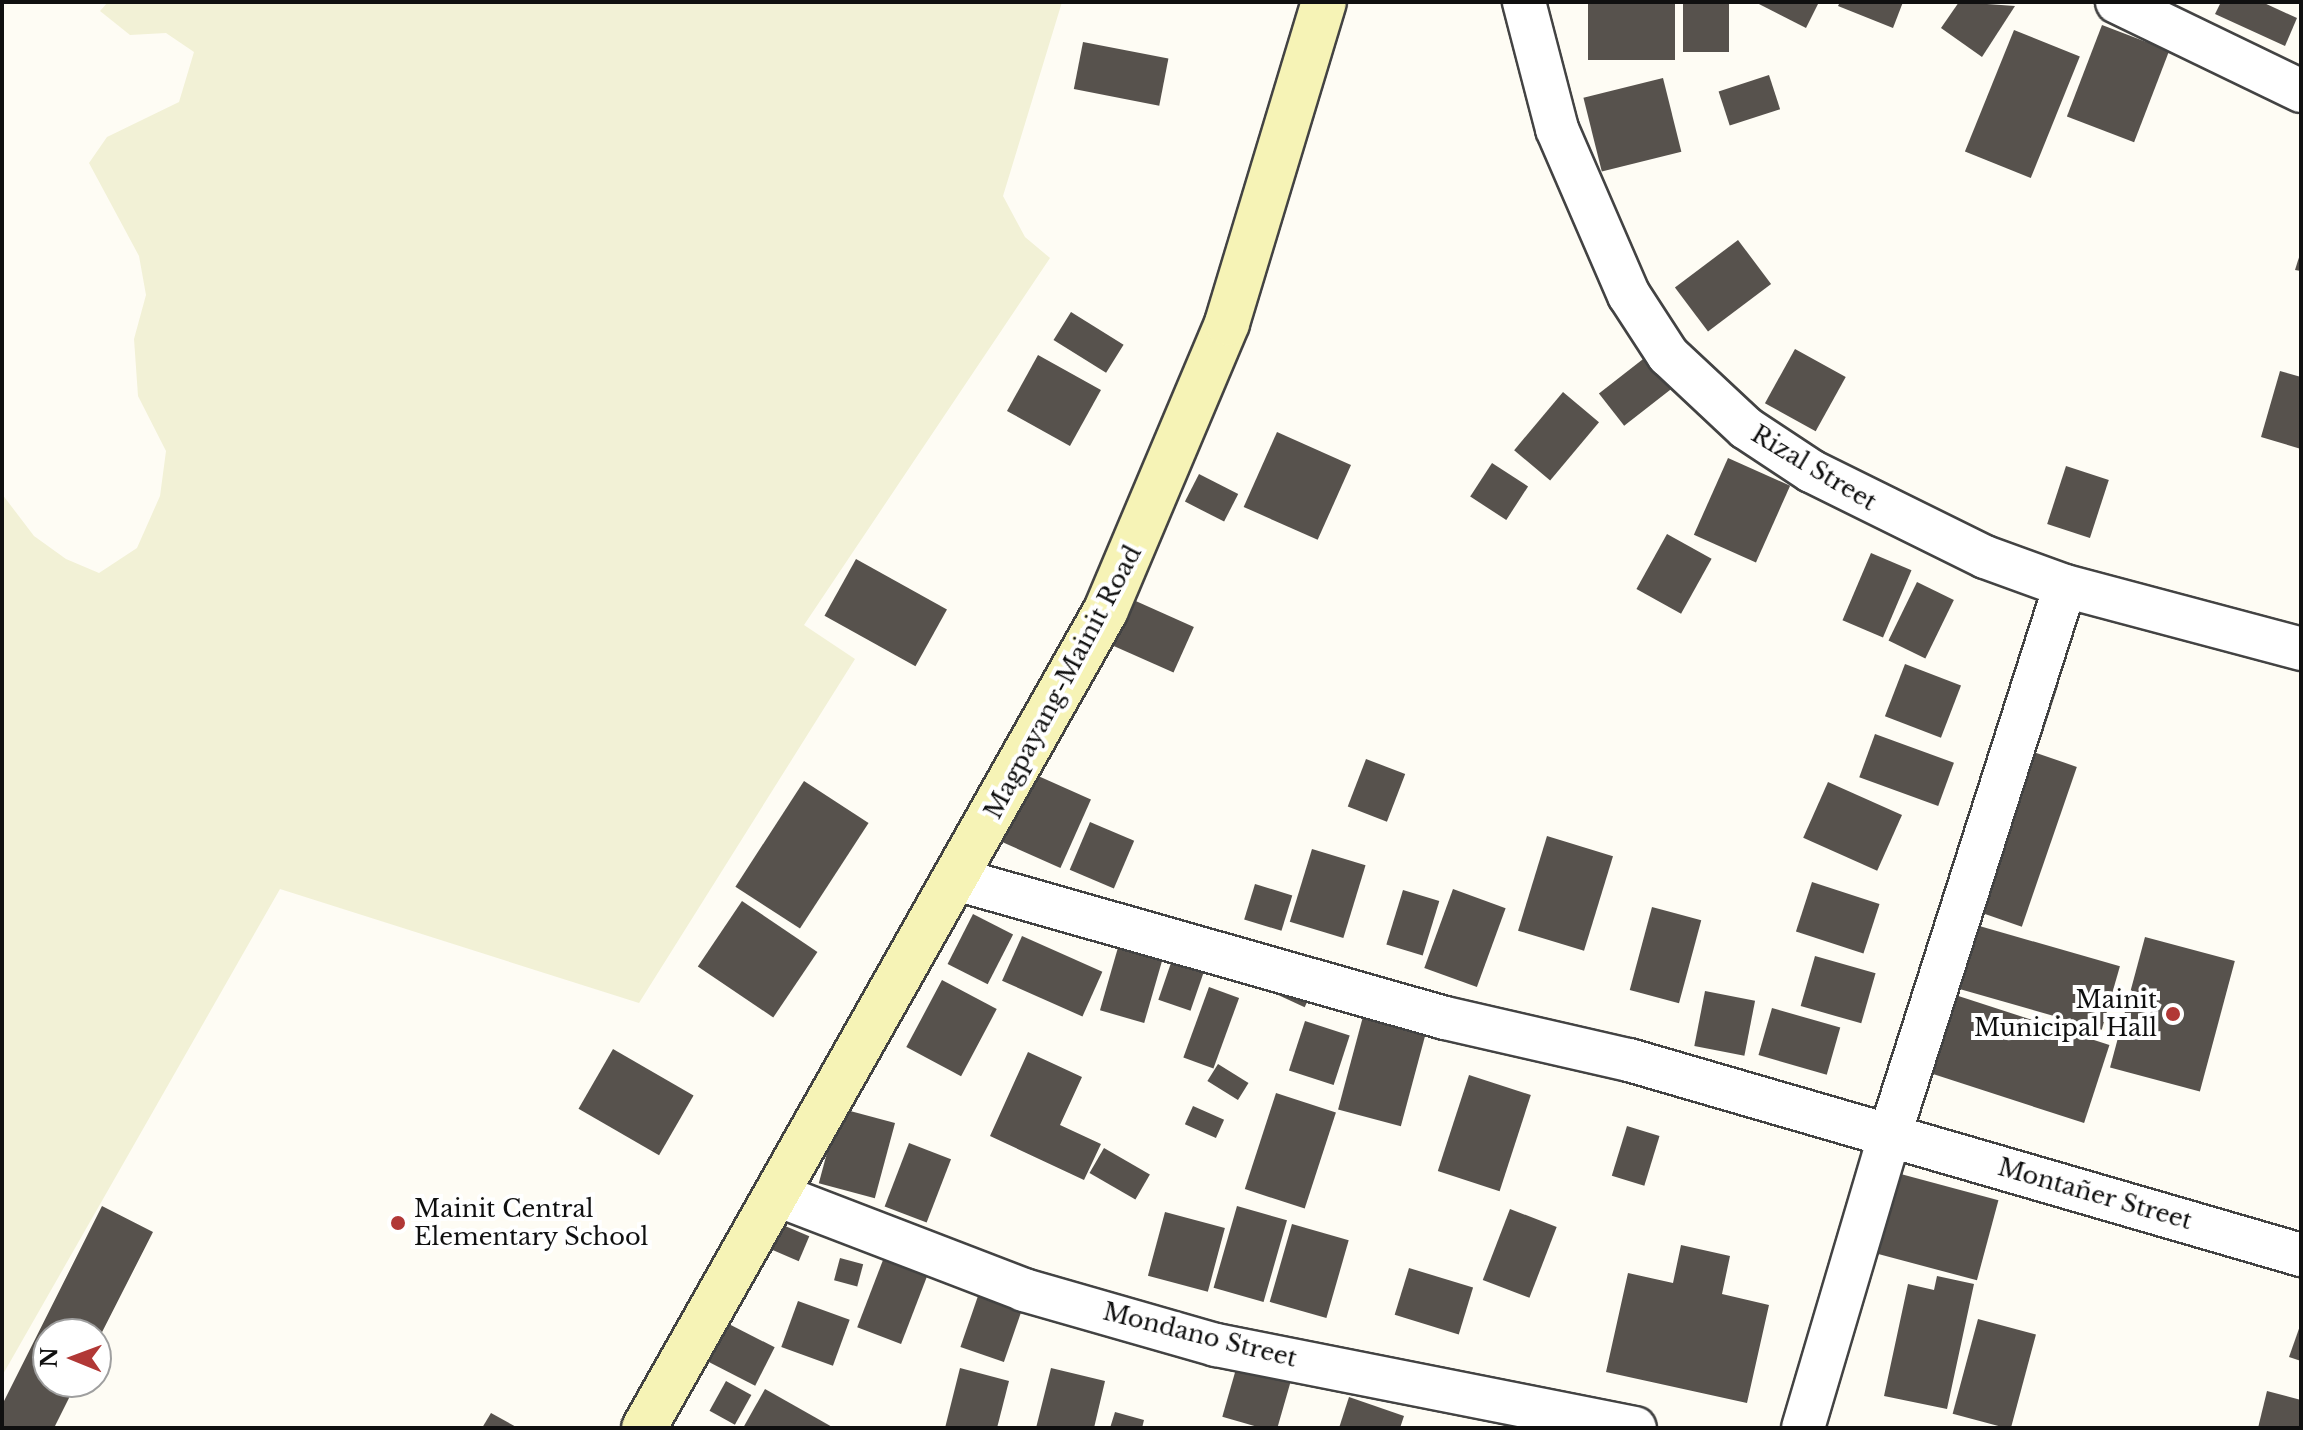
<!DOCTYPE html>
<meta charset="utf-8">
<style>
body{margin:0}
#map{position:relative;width:2303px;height:1430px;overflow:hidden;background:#fefcf4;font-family:"Libre Baskerville",serif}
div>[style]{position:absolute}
.farmland>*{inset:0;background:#f2f1d6}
.building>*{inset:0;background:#57524d;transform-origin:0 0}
.roads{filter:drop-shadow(2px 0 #434343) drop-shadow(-2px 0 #434343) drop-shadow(0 2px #434343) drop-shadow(0 -2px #434343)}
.street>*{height:42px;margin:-21px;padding:0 21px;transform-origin:21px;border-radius:21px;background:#fff}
.secondary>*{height:44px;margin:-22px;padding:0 22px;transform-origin:22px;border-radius:22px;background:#f6f3b6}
.dots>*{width:22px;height:22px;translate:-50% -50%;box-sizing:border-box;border:4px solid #fff;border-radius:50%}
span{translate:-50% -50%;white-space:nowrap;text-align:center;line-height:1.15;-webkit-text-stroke:8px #fff;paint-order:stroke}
.street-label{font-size:24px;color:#101010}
.poi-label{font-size:24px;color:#101010}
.right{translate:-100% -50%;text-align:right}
.left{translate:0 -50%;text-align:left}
.frame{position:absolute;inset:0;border:4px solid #101010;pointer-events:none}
.north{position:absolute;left:32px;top:1318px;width:80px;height:80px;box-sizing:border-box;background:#fff;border:2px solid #9f9f9f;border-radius:50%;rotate:271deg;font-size:22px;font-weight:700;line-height:32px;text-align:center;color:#101010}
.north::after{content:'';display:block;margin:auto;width:28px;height:36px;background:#b13836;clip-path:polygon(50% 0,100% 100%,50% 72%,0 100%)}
</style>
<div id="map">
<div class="farmland">
<div style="clip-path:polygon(108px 2px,1062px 2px,1003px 196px,1025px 237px,1050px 258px,804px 625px,855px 659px,639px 1003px,280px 889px,2px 1376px,2px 494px,34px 536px,66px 559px,99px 573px,137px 548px,160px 496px,166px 451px,138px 396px,134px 339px,146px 295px,139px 256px,89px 163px,107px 137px,179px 102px,194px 52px,166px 33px,130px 35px,100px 11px)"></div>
</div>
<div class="building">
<div style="left:1588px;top:2px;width:87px;height:58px"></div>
<div style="left:1683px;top:2px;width:46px;height:50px"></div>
<div style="clip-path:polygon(1755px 2px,1819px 2px,1806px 28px)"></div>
<div style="clip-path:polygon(1840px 2px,1903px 2px,1893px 28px,1838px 6px)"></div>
<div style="clip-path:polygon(1959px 2px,2015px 6px,1982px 57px,1941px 28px)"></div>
<div style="clip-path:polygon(2221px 2px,2262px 2px,2297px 18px,2285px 46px,2215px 14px)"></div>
<div style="left:2102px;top:25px;width:72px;height:98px;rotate:21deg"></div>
<div style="left:2014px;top:30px;width:71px;height:131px;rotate:22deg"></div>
<div style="left:1083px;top:42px;width:87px;height:48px;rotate:11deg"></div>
<div style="left:1769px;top:75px;width:36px;height:53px;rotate:72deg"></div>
<div style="left:1663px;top:78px;width:76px;height:82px;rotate:76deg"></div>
<div style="left:1738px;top:240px;width:55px;height:79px;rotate:53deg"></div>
<div style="clip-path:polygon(2301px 251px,2301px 271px,2295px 270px)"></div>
<div style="left:1071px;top:312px;width:62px;height:33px;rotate:32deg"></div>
<div style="left:1795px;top:349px;width:58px;height:62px;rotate:29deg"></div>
<div style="left:1038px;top:355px;width:72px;height:64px;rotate:29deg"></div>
<div style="left:1647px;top:356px;width:41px;height:61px;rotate:52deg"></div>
<div style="clip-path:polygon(2280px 371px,2301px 377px,2301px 449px,2261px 437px)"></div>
<div style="left:1563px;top:392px;width:47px;height:76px;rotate:40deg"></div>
<div style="left:1277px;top:432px;width:81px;height:82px;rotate:24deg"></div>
<div style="left:1728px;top:458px;width:68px;height:84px;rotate:24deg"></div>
<div style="left:1492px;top:463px;width:43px;height:40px;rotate:33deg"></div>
<div style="left:2066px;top:466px;width:45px;height:61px;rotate:18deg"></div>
<div style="left:1199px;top:474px;width:44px;height:31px;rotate:27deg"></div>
<div style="left:1667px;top:534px;width:51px;height:63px;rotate:29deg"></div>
<div style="left:1871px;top:553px;width:44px;height:73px;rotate:23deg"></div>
<div style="left:856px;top:559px;width:104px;height:65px;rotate:29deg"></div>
<div style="left:1917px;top:582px;width:41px;height:65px;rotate:26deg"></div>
<div style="left:1129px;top:598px;width:71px;height:50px;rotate:24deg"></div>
<div style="left:1905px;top:664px;width:60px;height:56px;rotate:21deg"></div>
<div style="left:2043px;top:680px;width:16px;height:55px;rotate:18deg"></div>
<div style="left:1875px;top:734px;width:84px;height:46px;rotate:20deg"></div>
<div style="left:2022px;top:748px;width:58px;height:169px;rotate:19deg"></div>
<div style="left:1366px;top:759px;width:42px;height:51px;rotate:21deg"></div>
<div style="left:1027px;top:771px;width:70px;height:75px;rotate:24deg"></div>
<div style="left:804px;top:781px;width:77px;height:126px;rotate:33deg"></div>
<div style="left:1828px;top:782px;width:81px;height:61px;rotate:24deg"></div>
<div style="left:1090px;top:822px;width:48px;height:52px;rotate:23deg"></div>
<div style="left:1547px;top:836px;width:69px;height:99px;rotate:17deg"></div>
<div style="left:1312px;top:849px;width:56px;height:76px;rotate:17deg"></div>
<div style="left:1812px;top:882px;width:71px;height:52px;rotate:18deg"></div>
<div style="left:1255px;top:884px;width:39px;height:37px;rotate:17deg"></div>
<div style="left:1453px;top:889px;width:56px;height:84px;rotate:20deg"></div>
<div style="left:1403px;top:890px;width:38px;height:57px;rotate:17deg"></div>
<div style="left:742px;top:901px;width:91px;height:79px;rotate:34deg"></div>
<div style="left:1652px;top:907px;width:51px;height:86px;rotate:15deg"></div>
<div style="left:973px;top:914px;width:45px;height:56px;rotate:27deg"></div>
<div style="left:1969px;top:923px;width:157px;height:66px;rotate:16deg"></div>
<div style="left:1022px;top:936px;width:88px;height:49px;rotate:24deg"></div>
<div style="left:2145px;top:937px;width:93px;height:135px;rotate:15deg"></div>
<div style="left:1119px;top:944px;width:46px;height:69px;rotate:16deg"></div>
<div style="left:1815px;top:956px;width:63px;height:52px;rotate:16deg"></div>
<div style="left:1172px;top:960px;width:34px;height:42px;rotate:19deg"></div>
<div style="left:1285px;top:976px;width:31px;height:20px;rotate:25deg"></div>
<div style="left:942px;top:980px;width:62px;height:76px;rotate:28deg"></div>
<div style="left:1209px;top:987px;width:32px;height:75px;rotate:20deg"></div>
<div style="left:1705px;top:991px;width:51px;height:56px;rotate:11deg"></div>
<div style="left:1943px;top:991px;width:175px;height:82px;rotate:18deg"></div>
<div style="left:1772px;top:1008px;width:71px;height:49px;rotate:16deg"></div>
<div style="left:1365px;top:1009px;width:65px;height:104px;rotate:15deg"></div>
<div style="left:1305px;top:1021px;width:47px;height:52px;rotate:18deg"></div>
<div style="left:613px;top:1049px;width:93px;height:69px;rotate:30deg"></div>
<div style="clip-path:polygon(1028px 1052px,1082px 1077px,1060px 1125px,1101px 1144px,1084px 1180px,990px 1136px)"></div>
<div style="left:1218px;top:1064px;width:36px;height:20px;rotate:32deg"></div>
<div style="left:1469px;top:1075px;width:65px;height:101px;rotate:18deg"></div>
<div style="left:1276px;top:1093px;width:63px;height:101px;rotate:18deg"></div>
<div style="left:1193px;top:1106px;width:34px;height:20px;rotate:24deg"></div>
<div style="left:839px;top:1108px;width:58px;height:78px;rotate:15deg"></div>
<div style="left:1627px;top:1126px;width:34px;height:52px;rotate:17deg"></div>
<div style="left:909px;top:1143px;width:45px;height:68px;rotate:21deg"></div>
<div style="left:1104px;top:1148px;width:53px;height:29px;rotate:30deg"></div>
<div style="left:1897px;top:1173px;width:105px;height:83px;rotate:15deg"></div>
<div style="clip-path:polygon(102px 1206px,153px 1232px,96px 1344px,96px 1334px,48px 1334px,48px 1382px,77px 1382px,54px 1428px,2px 1428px,2px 1405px)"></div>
<div style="left:1237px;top:1206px;width:52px;height:85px;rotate:16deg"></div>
<div style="left:1510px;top:1209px;width:50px;height:76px;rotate:21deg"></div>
<div style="left:1165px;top:1212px;width:62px;height:66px;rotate:15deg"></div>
<div style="left:778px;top:1223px;width:34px;height:27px;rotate:23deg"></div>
<div style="left:1292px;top:1224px;width:59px;height:81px;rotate:16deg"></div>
<div style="clip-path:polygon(1681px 1245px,1730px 1256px,1722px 1294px,1769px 1305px,1747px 1403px,1606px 1372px,1628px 1273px,1673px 1283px)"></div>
<div style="left:840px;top:1258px;width:24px;height:23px;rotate:15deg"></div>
<div style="left:883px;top:1260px;width:47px;height:72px;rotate:21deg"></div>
<div style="left:1409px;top:1268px;width:67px;height:49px;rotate:17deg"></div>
<div style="clip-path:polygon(1937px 1276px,1974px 1284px,1947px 1409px,1884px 1396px,1908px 1284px,1934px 1290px)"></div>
<div style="left:978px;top:1296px;width:46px;height:54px;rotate:19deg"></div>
<div style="left:798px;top:1301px;width:55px;height:49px;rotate:20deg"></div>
<div style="left:1978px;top:1319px;width:60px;height:98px;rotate:15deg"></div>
<div style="left:723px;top:1321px;width:58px;height:43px;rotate:27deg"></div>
<div style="clip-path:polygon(2301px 1323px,2301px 1361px,2289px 1357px)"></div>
<div style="left:1238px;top:1362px;width:56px;height:57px;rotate:16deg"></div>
<div style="clip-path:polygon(960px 1368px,1009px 1381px,997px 1428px,945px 1428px)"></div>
<div style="clip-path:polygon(1051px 1368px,1105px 1381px,1094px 1428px,1036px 1428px)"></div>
<div style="left:726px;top:1381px;width:29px;height:34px;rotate:29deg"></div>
<div style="clip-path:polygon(765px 1389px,834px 1428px,743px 1428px)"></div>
<div style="clip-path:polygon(2267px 1391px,2301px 1400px,2301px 1428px,2258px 1428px)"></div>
<div style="clip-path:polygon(1349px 1397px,1404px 1416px,1400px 1428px,1339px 1428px)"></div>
<div style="clip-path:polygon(1115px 1412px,1144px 1420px,1142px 1428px,1110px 1428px)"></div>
<div style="clip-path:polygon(491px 1413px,518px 1428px,482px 1428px)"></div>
</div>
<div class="roads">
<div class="street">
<div style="left:1524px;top:2px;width:131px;rotate:75.4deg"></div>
<div style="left:1557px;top:129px;width:181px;rotate:66.6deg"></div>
<div style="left:1629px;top:295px;width:72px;rotate:57deg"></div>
<div style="left:1668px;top:355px;width:107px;rotate:43.1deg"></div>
<div style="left:1746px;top:428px;width:78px;rotate:33.5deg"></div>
<div style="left:1811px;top:471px;width:194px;rotate:26.3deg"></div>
<div style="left:1985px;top:557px;width:85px;rotate:19.9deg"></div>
<div style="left:2065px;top:586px;width:244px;rotate:14.9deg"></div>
<div style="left:2117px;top:2px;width:204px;rotate:25.8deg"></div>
<div style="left:956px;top:879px;width:508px;rotate:15.87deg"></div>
<div style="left:1445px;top:1018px;width:189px;rotate:12.9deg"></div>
<div style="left:1629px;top:1060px;width:700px;rotate:16.18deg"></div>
<div style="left:777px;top:1195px;width:265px;rotate:21deg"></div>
<div style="left:1024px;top:1290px;width:200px;rotate:16deg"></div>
<div style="left:1216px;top:1345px;width:427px;rotate:11.2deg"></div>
<div style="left:1803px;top:1428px;width:307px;rotate:-73.5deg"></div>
<div style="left:1890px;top:1134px;width:575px;rotate:-72.29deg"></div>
</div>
<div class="secondary">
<div style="left:644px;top:1428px;width:939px;rotate:-60.54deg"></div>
<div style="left:1106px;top:610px;width:311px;rotate:-67.1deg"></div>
<div style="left:1227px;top:323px;width:335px;rotate:-73.2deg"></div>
</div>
</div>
<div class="dots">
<div style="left:2173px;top:1014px;background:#b13836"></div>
<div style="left:398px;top:1223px;background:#b13836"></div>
</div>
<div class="street-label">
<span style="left:1814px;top:468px;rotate:31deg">Rizal Street</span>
<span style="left:1063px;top:682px;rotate:-62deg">Magpayang-Mainit Road</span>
<span style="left:2095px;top:1194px;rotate:16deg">Montañer Street</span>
<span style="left:1200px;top:1335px;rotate:14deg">Mondano Street</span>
</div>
<div class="poi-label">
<span class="right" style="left:2157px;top:1014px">Mainit<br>Municipal Hall</span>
<span class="left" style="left:414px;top:1223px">Mainit Central<br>Elementary School</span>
</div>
<div class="frame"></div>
<div class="north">N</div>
</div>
